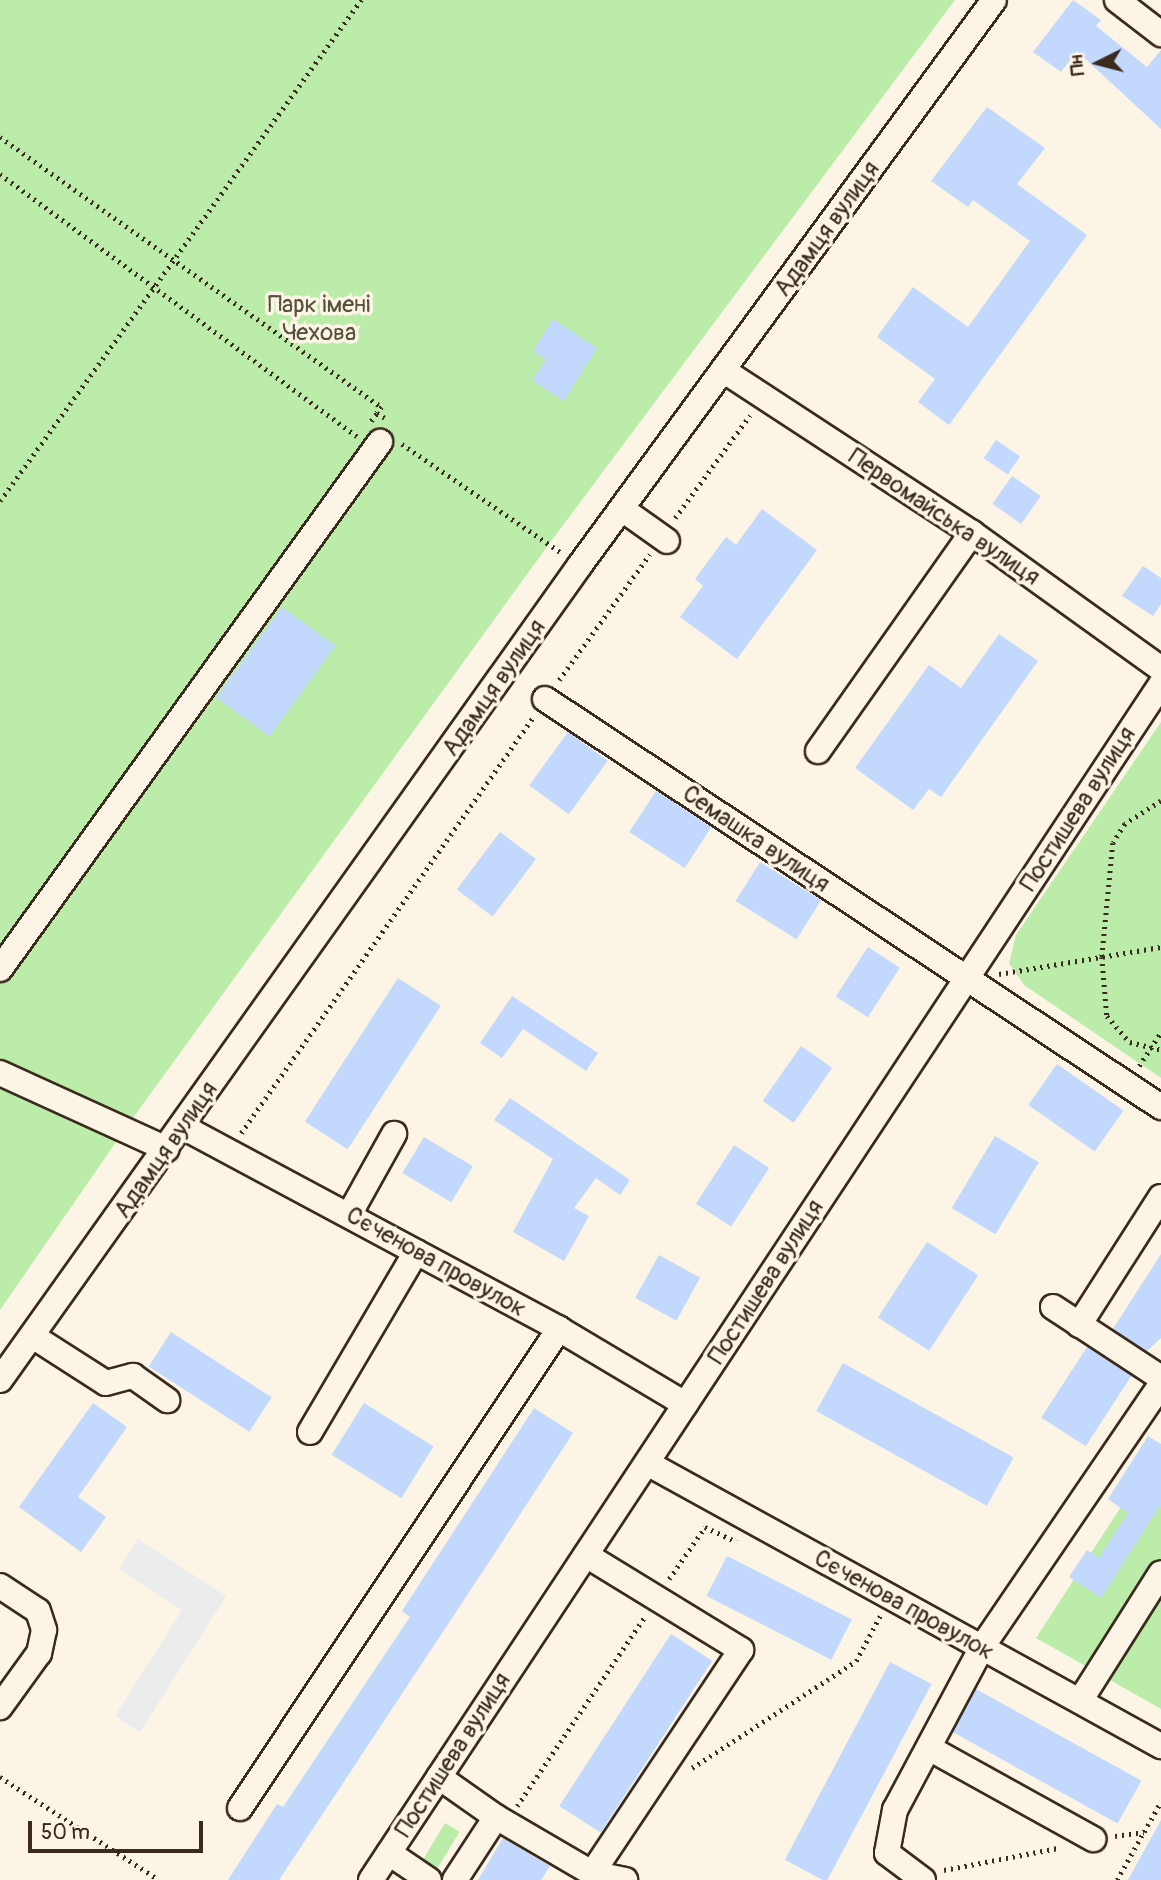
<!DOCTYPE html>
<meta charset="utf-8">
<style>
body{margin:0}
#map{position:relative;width:1161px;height:1880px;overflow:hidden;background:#fcf5e5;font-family:Pangolin,sans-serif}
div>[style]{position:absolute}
.built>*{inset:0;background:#ebecec}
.green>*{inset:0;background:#bcecaa;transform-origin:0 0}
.building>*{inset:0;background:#c2d8fd;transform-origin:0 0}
.path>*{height:4.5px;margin-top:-2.25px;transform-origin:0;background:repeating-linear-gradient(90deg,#3b2a1e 0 2px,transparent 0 7px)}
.roads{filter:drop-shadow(2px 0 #3b2a1e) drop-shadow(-2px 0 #3b2a1e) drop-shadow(0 2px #3b2a1e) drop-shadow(0 -2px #3b2a1e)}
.minor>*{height:24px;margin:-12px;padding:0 12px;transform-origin:12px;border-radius:12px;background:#fcf5e5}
span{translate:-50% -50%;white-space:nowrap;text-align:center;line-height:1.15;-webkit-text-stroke:7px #fcf5e5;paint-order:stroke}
.street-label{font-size:24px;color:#3b2a1e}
.park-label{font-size:24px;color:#55513a}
.north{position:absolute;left:1063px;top:28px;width:70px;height:70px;-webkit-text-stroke:5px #fcf5e5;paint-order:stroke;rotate:264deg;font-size:19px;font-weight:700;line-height:28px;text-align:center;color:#3b2a1e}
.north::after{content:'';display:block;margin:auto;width:24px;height:32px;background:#3b2a1e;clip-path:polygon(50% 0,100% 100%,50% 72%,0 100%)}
.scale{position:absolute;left:28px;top:1821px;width:175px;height:32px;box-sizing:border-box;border:4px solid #3b2a1e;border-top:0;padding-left:9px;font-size:21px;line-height:24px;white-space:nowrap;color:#3b2a1e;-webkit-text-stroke:5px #fcf5e5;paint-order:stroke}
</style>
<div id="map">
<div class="built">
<div style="clip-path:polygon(138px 1539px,226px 1596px,140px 1732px,115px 1716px,182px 1610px,119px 1569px)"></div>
</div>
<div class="green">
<div style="clip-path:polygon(0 0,955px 0,549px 544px,125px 1129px,0 1310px)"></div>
<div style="clip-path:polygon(1161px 722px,1161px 1078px,1024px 985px,1009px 963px,1016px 935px)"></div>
<div style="clip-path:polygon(1161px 1445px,1161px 1709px,1036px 1638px)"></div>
<div style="left:445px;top:1823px;width:17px;height:49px;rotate:31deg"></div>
</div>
<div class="building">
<div style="clip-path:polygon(1073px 0,1101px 20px,1096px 26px,1147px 67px,1161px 50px,1161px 129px,1077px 51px,1061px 72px,1033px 52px)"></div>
<div style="clip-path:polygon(987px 107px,1045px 148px,1017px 184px,1087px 235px,949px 425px,918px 402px,935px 379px,877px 337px,913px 287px,968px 327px,1030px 241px,973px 200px,968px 207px,931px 181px)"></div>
<div style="clip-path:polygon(553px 319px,597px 348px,564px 401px,532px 380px,546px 360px,533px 351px)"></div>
<div style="left:996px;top:440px;width:29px;height:22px;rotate:34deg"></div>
<div style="left:1012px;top:476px;width:35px;height:34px;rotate:35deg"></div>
<div style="clip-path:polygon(762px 509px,817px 550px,737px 659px,680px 617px,703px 586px,695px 579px,726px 537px,736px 545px)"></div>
<div style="clip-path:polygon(1143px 566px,1161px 578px,1161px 604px,1153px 616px,1122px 596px)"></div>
<div style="left:282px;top:607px;width:66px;height:112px;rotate:36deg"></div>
<div style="clip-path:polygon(999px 634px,1038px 661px,941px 797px,929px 789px,913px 810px,855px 768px,929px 665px,961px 688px)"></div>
<div style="left:568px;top:732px;width:49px;height:66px;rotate:36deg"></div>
<div style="left:656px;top:791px;width:66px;height:49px;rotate:33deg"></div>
<div style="left:500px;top:832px;width:45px;height:72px;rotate:37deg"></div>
<div style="left:760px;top:862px;width:72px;height:46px;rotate:32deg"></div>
<div style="left:868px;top:947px;width:38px;height:59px;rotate:33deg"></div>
<div style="left:398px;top:978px;width:51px;height:171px;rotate:33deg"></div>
<div style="clip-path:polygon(512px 996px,598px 1053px,586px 1071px,523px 1029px,502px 1058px,480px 1043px)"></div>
<div style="left:801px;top:1046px;width:38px;height:67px;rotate:35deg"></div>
<div style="left:1057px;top:1064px;width:81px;height:50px;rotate:35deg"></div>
<div style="clip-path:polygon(510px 1098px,630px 1180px,620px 1195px,596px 1178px,574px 1208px,589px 1216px,564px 1261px,513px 1232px,553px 1159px,494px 1120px)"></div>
<div style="left:995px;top:1136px;width:51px;height:84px;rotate:31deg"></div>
<div style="left:424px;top:1137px;width:57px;height:42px;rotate:31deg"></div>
<div style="left:734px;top:1145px;width:42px;height:70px;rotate:33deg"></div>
<div style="left:927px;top:1242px;width:61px;height:90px;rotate:33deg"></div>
<div style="clip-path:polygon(1161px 1254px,1161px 1338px,1147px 1351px,1113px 1329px)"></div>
<div style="left:659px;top:1255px;width:47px;height:49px;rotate:29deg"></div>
<div style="left:171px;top:1332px;width:120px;height:41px;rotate:33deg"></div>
<div style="left:1087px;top:1347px;width:53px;height:84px;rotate:33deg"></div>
<div style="left:843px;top:1363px;width:195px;height:55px;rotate:29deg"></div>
<div style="clip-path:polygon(93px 1403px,127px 1427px,78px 1497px,106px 1517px,81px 1552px,19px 1507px)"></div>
<div style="left:364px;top:1403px;width:82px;height:61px;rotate:32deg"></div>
<div style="clip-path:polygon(534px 1408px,573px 1433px,493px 1556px,279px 1880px,228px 1880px,277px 1804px,283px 1807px,410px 1617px,402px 1611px)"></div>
<div style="clip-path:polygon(1148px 1436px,1161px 1444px,1161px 1504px,1101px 1598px,1069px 1577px,1087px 1550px,1099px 1558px,1128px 1513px,1108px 1499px)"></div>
<div style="left:727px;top:1556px;width:140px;height:45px;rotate:27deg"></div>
<div style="left:671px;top:1634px;width:49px;height:205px;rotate:33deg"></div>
<div style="left:890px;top:1662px;width:47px;height:224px;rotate:28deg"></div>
<div style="left:976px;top:1689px;width:189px;height:49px;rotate:29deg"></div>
<div style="clip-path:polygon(1161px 1820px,1161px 1880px,1128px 1880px)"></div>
<div style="clip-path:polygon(503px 1838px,550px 1866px,541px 1880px,478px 1880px)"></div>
</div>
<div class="path">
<div style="left:0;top:137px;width:468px;rotate:35.3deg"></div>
<div style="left:382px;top:407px;width:8px;rotate:130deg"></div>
<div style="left:0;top:174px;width:443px;rotate:36.3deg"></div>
<div style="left:371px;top:421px;width:10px;rotate:-53deg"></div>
<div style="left:377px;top:413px;width:9px;rotate:32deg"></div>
<div style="left:402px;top:444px;width:194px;rotate:34.3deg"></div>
<div style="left:0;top:501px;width:618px;rotate:-54.23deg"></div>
<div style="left:675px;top:518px;width:127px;rotate:-53.9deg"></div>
<div style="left:559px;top:680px;width:155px;rotate:-54.2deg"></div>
<div style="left:1161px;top:801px;width:43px;rotate:147.4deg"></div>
<div style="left:1125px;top:824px;width:22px;rotate:122deg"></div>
<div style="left:1113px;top:843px;width:115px;rotate:95.5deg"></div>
<div style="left:1102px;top:957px;width:59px;rotate:85.2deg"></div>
<div style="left:1107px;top:1016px;width:35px;rotate:49deg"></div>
<div style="left:1130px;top:1042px;width:32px;rotate:14deg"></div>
<div style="left:999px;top:974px;width:164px;rotate:-9.5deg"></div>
<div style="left:1139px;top:1066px;width:40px;rotate:-57.1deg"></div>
<div style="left:241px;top:1133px;width:510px;rotate:-54.91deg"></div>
<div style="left:669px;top:1579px;width:63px;rotate:-55.3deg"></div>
<div style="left:705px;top:1527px;width:35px;rotate:25deg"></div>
<div style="left:692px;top:1768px;width:196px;rotate:-33.1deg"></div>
<div style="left:856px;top:1661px;width:51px;rotate:-61.9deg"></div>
<div style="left:0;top:1777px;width:189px;rotate:32.9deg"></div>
<div style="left:517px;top:1806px;width:229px;rotate:-56deg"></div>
<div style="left:1115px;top:1836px;width:29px;rotate:-8deg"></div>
<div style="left:1144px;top:1832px;width:35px;rotate:-61deg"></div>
<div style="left:944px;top:1870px;width:116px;rotate:-10.9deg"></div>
<div style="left:1117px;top:1880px;width:54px;rotate:-61deg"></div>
</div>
<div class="roads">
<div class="minor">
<div style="left:1117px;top:0;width:56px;rotate:37.7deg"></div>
<div style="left:723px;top:370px;width:298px;rotate:33.2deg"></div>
<div style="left:972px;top:533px;width:233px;rotate:35.7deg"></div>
<div style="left:622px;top:509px;width:55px;rotate:35.4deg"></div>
<div style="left:545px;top:699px;width:739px;rotate:33.52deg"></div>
<div style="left:818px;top:751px;width:267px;rotate:-54.8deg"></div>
<div style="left:0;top:969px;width:650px;rotate:-54.21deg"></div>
<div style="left:0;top:1073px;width:183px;rotate:24.5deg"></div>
<div style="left:183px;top:1127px;width:427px;rotate:28.2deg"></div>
<div style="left:559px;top:1329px;width:147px;rotate:30.8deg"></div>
<div style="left:349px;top:1215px;width:93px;rotate:-60.9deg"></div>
<div style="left:1053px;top:1307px;width:129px;rotate:33.3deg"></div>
<div style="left:1079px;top:1325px;width:152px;rotate:-57.4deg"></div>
<div style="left:34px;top:1337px;width:85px;rotate:32.6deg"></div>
<div style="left:106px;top:1383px;width:28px;rotate:-15deg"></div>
<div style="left:133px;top:1376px;width:42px;rotate:35.2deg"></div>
<div style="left:0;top:1380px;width:1000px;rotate:-54.56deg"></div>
<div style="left:580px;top:565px;width:700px;rotate:-53.77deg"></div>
<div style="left:310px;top:1432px;width:209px;rotate:-59.5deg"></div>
<div style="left:647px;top:1463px;width:587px;rotate:28.84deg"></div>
<div style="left:586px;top:1555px;width:182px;rotate:31.5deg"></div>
<div style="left:741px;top:1650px;width:268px;rotate:123.7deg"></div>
<div style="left:0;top:1586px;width:45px;rotate:33.3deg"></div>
<div style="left:38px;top:1611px;width:20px;rotate:72deg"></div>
<div style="left:44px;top:1630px;width:24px;rotate:102deg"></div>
<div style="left:39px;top:1653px;width:67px;rotate:125.8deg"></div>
<div style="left:1080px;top:1701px;width:151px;rotate:-57.7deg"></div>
<div style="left:929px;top:1748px;width:188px;rotate:29deg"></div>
<div style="left:439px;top:1777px;width:70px;rotate:35.1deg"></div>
<div style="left:496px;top:1817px;width:75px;rotate:123.1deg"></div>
<div style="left:240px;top:1808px;width:576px;rotate:-56.34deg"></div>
<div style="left:496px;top:1817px;width:111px;rotate:30.3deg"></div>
<div style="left:592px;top:1873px;width:34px;rotate:12deg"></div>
<div style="left:389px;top:1853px;width:48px;rotate:34deg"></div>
<div style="left:371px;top:1880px;width:1433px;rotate:-56.55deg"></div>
<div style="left:923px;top:1880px;width:45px;rotate:-143.1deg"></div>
<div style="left:887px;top:1853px;width:44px;rotate:-79.5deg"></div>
<div style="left:895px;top:1810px;width:185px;rotate:-61.9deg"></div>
<div style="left:982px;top:1647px;width:317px;rotate:-55.7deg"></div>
</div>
</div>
<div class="street-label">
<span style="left:827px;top:229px;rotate:-54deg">Адамця вулиця</span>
<span style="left:944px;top:517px;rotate:34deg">Первомайська вулиця</span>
<span style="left:494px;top:688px;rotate:-55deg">Адамця вулиця</span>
<span style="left:1078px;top:809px;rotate:-57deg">Постишева вулиця</span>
<span style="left:756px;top:839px;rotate:34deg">Семашка вулиця</span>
<span style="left:166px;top:1150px;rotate:-55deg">Адамця вулиця</span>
<span style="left:436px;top:1262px;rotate:29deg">Сєченова провулок</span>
<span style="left:766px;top:1282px;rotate:-57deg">Постишева вулиця</span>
<span style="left:904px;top:1605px;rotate:29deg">Сєченова провулок</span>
<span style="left:453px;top:1755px;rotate:-57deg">Постишева вулиця</span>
</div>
<div class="park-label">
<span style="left:319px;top:319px">Парк імені<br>Чехова</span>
</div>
<div class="north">Пн</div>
<div class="scale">50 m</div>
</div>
